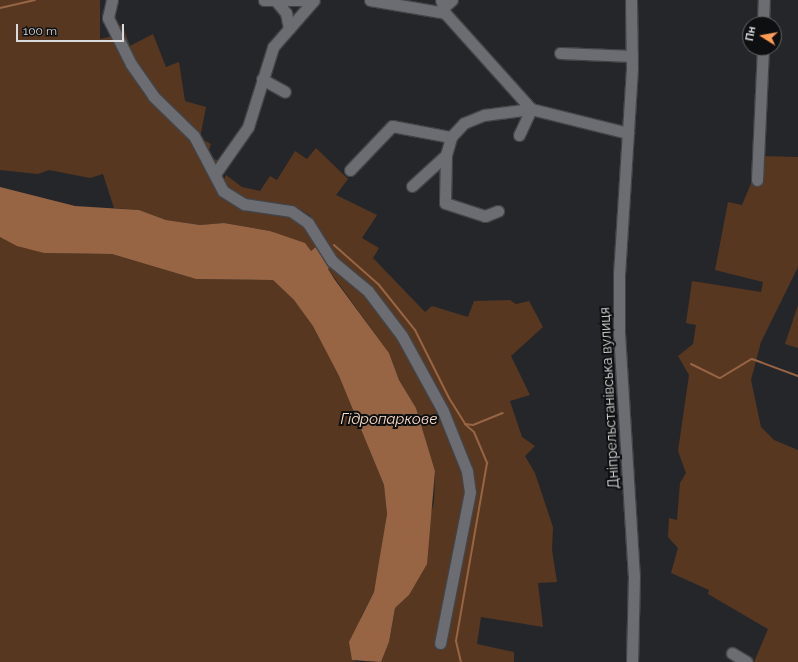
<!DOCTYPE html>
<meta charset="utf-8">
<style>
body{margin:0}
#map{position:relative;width:798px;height:662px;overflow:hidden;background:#252629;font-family:Raleway,sans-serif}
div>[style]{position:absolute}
.green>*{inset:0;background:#583721}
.water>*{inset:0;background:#976544}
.stream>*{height:2px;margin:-1px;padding:0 1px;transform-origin:1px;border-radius:1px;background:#976544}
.roads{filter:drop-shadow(1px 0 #434447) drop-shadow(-1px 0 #434447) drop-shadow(0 1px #434447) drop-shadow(0 -1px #434447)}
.minor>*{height:11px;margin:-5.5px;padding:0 5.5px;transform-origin:5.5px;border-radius:5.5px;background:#6c6d72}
span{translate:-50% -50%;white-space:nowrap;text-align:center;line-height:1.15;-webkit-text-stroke:4px #0e0f10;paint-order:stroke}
.street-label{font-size:14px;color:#dadbdd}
.water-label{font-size:15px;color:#fdddc9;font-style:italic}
.north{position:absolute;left:742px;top:16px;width:40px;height:40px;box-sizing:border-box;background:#0e0f10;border:1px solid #606162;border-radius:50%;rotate:281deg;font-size:11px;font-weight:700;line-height:16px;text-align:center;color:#dadbdd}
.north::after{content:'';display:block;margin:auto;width:14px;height:18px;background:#fd9c56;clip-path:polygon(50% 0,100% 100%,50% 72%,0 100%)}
.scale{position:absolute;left:16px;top:24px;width:108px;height:18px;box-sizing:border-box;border:2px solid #dadbdd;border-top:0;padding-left:5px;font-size:12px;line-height:14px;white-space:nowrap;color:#dadbdd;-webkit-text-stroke:3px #0e0f10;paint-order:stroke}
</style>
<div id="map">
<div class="green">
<div style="clip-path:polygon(0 0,100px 0,100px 39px,113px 36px,122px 24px,130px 46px,153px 34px,166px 67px,179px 62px,185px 101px,206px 107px,200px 138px,211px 144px,207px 155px,222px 163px,211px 176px,222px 199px,246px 209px,289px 216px,306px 226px,318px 245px,311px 251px,270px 231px,224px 223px,200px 225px,166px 220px,139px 210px,114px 208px,103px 174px,90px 178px,49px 170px,38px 174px,0 170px)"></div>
<div style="clip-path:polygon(316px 148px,348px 179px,336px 195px,377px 215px,362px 238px,379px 248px,373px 258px,425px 312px,432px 306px,468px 317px,474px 301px,510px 300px,516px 304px,529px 301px,543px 327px,511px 356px,530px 395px,510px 401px,522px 437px,535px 446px,525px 456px,535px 473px,553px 527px,552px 550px,557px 582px,538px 583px,543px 627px,481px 617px,477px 644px,514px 652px,514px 662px,381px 662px,389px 642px,395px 608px,409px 595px,434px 502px,435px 471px,416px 408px,399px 380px,389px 353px,328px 269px,331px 264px,358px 285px,395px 331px,417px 370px,465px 477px,464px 501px,434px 644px,442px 642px,471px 469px,402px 329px,332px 253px,309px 222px,311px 216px,303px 211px,246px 200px,223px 182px,226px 175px,242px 187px,260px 191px,270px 176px,277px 180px,295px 151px,307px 159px)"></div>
<div style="clip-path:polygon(761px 156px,798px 157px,798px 267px,761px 342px,751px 380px,761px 427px,774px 440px,798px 450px,798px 662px,754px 662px,768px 629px,708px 594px,709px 590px,671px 573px,678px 548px,668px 537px,669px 518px,677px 520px,680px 483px,686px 473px,678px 451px,689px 375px,678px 356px,693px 344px,696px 325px,686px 323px,692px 281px,761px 292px,763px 282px,715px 270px,728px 202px,742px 205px,752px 181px,758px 186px,762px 180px)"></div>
<div style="clip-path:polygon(0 237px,44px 253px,112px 254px,196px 279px,273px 280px,294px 300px,314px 326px,339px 376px,384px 485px,387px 514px,379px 566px,374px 592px,361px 617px,352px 660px,357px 662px,0 662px)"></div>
<div style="clip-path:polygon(798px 305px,798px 348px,785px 344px)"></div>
</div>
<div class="water">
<div style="clip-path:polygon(0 187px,75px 206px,139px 210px,166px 220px,200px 225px,224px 223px,270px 231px,305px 243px,311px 251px,318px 245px,331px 264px,328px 269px,335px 280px,389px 353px,399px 380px,416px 408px,435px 471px,427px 564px,409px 595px,395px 608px,389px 642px,381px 662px,352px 660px,349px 642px,374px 592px,387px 514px,384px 485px,339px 376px,313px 326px,294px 300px,273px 280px,196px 279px,112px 254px,44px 253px,17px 246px,0 237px)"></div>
</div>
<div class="stream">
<div style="left:0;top:8px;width:36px;rotate:-13deg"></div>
<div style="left:334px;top:245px;width:60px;rotate:41.6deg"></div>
<div style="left:379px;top:285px;width:58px;rotate:51.3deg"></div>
<div style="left:415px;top:330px;width:76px;rotate:63.4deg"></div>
<div style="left:449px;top:398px;width:31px;rotate:58deg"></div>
<div style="left:465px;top:424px;width:12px;rotate:42deg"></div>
<div style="left:474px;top:432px;width:34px;rotate:67deg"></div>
<div style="left:487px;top:463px;width:181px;rotate:99.9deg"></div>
<div style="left:456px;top:641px;width:22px;rotate:77deg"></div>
<div style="left:691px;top:364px;width:32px;rotate:26deg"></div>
<div style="left:720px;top:378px;width:37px;rotate:-31deg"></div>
<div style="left:752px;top:359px;width:49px;rotate:20.3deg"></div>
<div style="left:465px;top:424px;width:8px;rotate:7deg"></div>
<div style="left:473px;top:425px;width:32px;rotate:-22deg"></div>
</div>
<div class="roads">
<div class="minor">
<div style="left:112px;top:0;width:18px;rotate:103deg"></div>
<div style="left:108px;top:18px;width:51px;rotate:63.4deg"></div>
<div style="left:131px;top:64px;width:39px;rotate:55deg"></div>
<div style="left:153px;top:96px;width:57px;rotate:44.3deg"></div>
<div style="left:194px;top:136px;width:62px;rotate:62.2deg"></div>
<div style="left:223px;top:191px;width:25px;rotate:32deg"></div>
<div style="left:244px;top:204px;width:48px;rotate:8.5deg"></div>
<div style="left:291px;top:211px;width:21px;rotate:35deg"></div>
<div style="left:308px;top:223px;width:45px;rotate:57.7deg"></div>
<div style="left:332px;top:261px;width:47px;rotate:39.8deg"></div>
<div style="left:368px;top:291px;width:56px;rotate:52.9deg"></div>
<div style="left:402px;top:336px;width:85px;rotate:61.3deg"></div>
<div style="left:443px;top:411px;width:65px;rotate:68.2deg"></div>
<div style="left:467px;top:471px;width:21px;rotate:82deg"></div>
<div style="left:470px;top:492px;width:154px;rotate:101.2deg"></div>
<div style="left:264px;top:0;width:49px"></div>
<div style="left:370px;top:0;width:76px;rotate:9.8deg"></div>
<div style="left:445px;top:13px;width:129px;rotate:48.1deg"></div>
<div style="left:531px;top:109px;width:100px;rotate:13.9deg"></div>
<div style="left:441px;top:0;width:14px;rotate:73deg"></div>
<div style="left:631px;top:0;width:68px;rotate:89.2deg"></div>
<div style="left:632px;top:68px;width:204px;rotate:93.6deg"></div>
<div style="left:619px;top:272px;width:61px;rotate:90deg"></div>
<div style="left:619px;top:333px;width:242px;rotate:86.5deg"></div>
<div style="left:634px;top:575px;width:87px;rotate:91.3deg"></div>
<div style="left:276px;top:1px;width:16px;rotate:50deg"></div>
<div style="left:286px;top:13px;width:16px;rotate:79deg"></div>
<div style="left:443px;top:8px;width:12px;rotate:-42deg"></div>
<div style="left:763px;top:24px;width:24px;rotate:-88deg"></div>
<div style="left:560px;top:53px;width:72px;rotate:2.4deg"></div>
<div style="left:262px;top:79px;width:26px;rotate:29deg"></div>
<div style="left:519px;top:135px;width:29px;rotate:-65deg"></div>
<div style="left:446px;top:155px;width:48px;rotate:91.2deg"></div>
<div style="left:445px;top:203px;width:42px;rotate:18deg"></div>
<div style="left:485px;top:216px;width:14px;rotate:-21deg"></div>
<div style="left:350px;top:170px;width:61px;rotate:-46.3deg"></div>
<div style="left:392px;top:126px;width:60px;rotate:10.6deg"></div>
<div style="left:215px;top:174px;width:57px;rotate:-54.9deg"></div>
<div style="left:248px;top:127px;width:84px;rotate:-72.6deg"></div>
<div style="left:273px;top:47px;width:62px;rotate:-48.9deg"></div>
<div style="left:757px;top:180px;width:132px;rotate:-87.4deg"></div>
<div style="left:412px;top:186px;width:46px;rotate:-42.4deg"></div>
<div style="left:446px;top:155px;width:19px;rotate:-74deg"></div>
<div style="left:451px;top:137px;width:19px;rotate:-47deg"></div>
<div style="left:464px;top:123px;width:22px;rotate:-22deg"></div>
<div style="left:484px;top:115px;width:47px;rotate:-7.3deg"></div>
<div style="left:732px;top:653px;width:17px;rotate:31deg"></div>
</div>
</div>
<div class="street-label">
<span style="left:609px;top:398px;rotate:-93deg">Дніпрельстанівська вулиця</span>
</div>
<div class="water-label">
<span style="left:389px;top:420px">Гідропаркове</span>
</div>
<div class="north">Пн</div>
<div class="scale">100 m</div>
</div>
